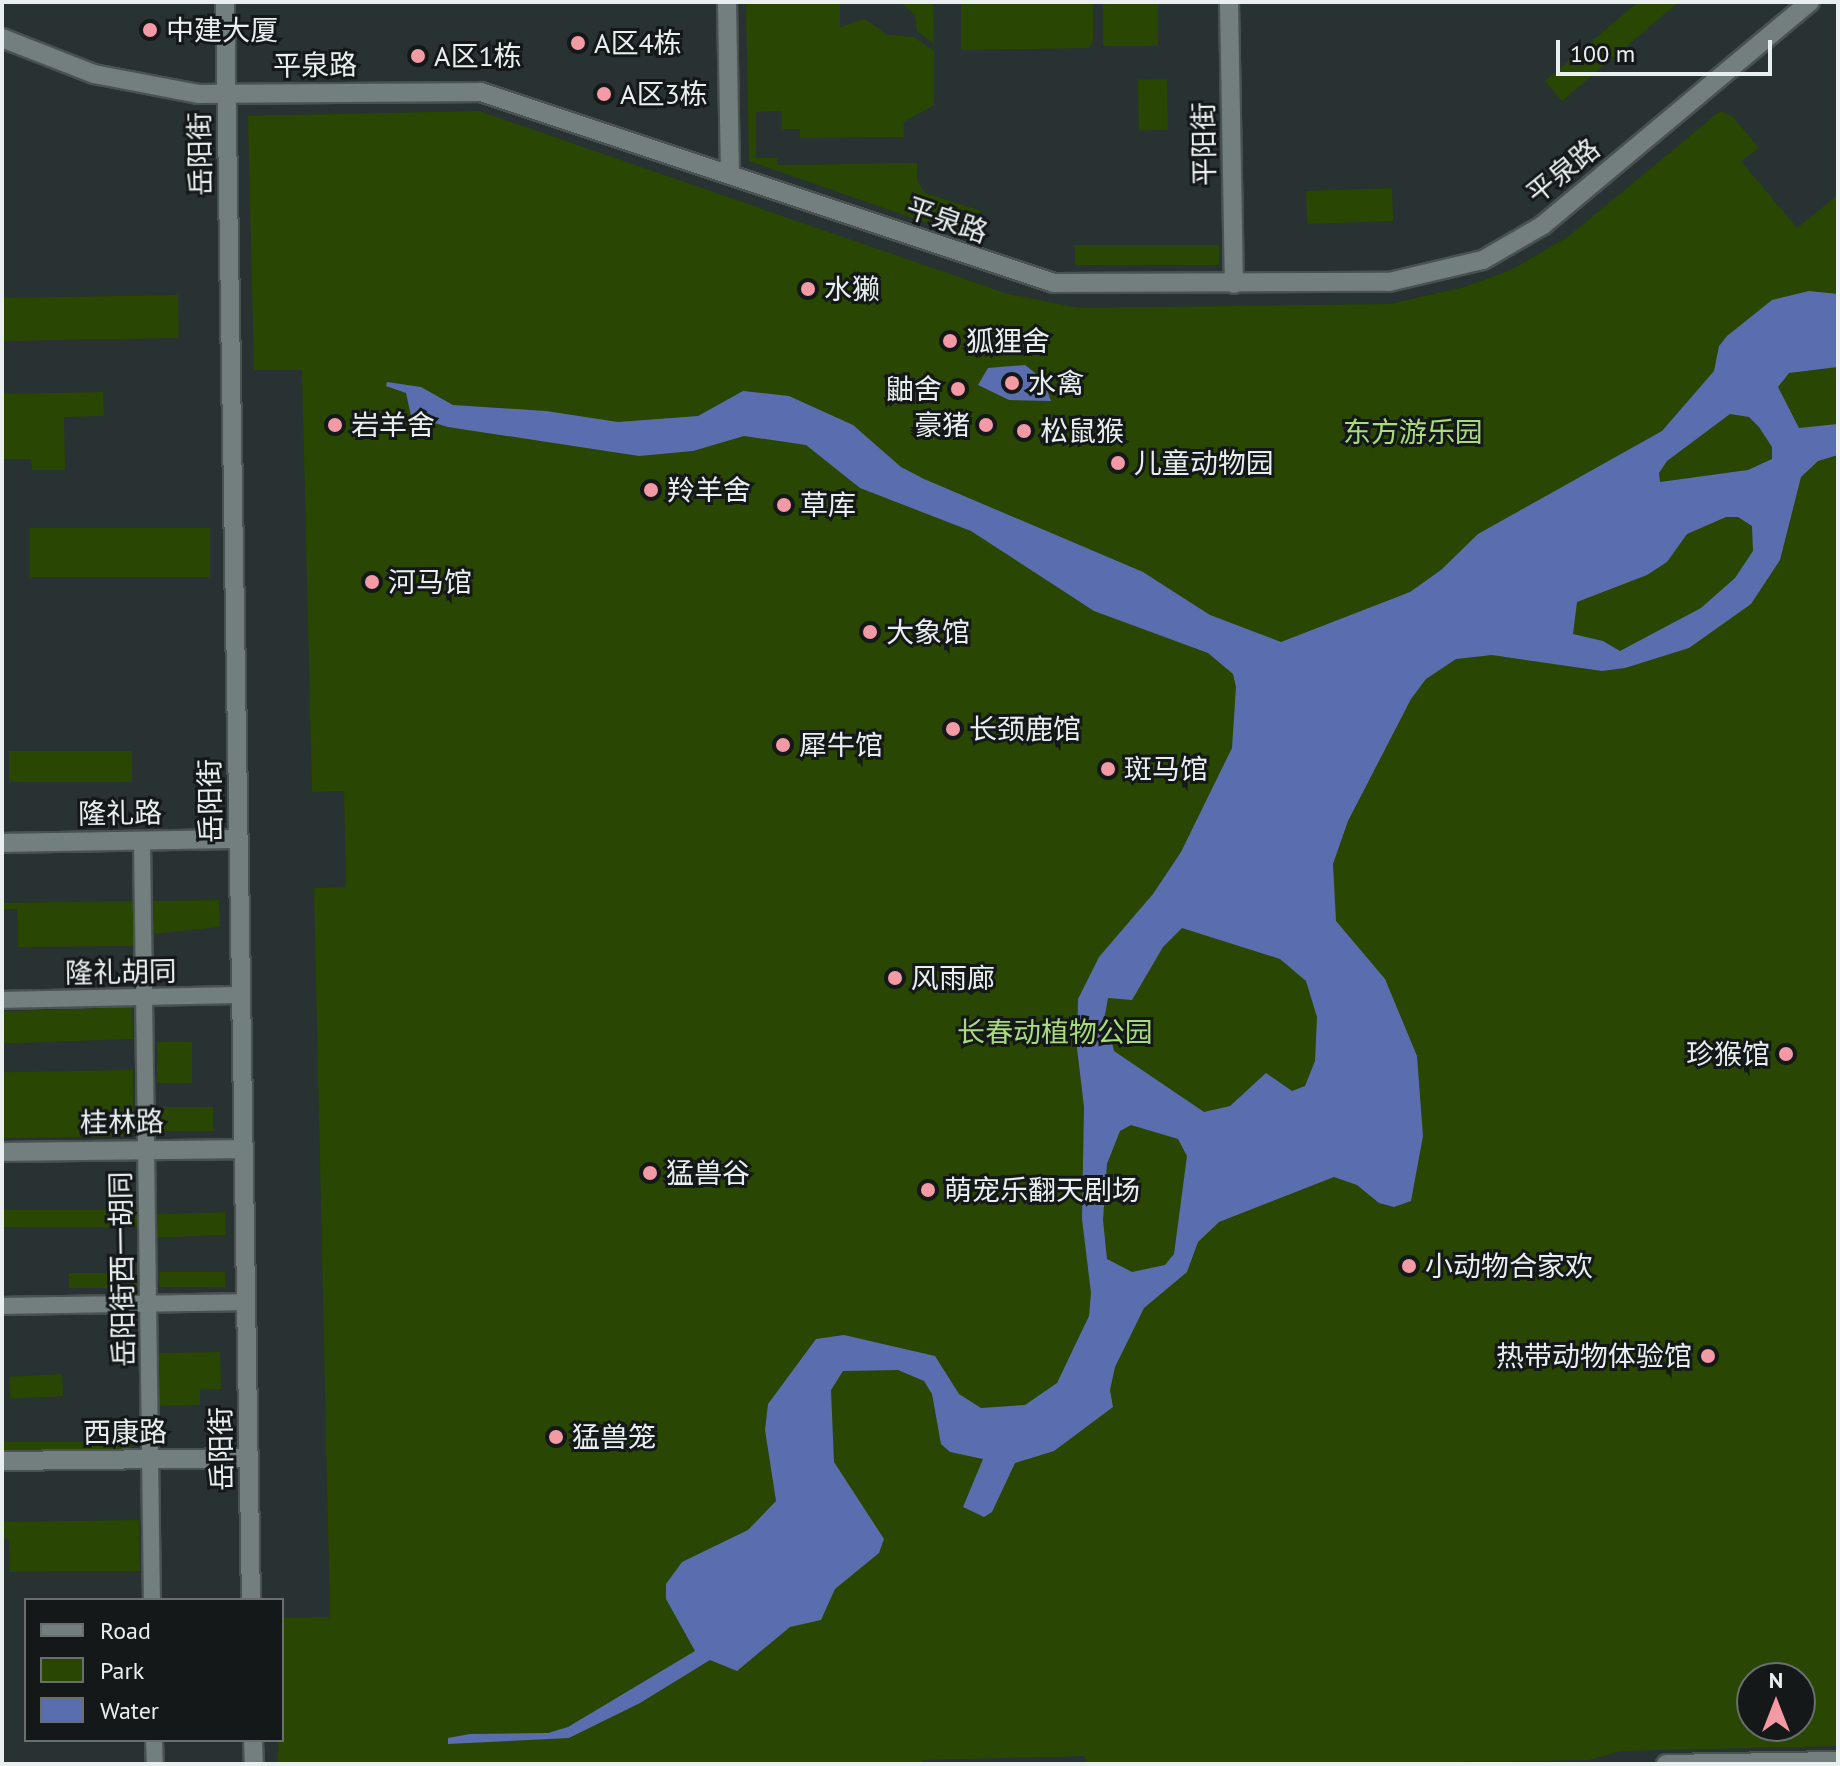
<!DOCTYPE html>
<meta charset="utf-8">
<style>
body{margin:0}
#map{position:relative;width:1840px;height:1766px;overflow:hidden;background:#283232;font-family:"PT Sans","Noto Sans SC",sans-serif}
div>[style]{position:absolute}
.green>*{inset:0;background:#294602;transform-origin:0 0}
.water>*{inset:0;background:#5a6eaf}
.roads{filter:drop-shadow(2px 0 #495151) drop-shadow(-2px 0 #495151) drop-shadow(0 2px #495151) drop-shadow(0 -2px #495151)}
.minor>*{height:16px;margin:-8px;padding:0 8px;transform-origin:8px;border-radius:8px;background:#737e7f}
.tertiary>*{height:18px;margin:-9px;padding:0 9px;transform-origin:9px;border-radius:9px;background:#737e7f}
.dots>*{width:22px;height:22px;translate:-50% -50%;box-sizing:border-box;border:4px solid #141819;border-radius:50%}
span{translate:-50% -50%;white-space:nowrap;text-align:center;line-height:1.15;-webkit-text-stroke:6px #141819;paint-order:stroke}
.poi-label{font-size:28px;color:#e9efef}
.left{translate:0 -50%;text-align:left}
.right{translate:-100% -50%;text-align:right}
.street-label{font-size:28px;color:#e9efef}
.park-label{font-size:28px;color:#a9db7d}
.frame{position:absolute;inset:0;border:4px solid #e9efef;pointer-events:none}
.legend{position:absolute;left:24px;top:1598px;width:260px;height:144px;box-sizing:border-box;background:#141819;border:2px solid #696e6f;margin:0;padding:10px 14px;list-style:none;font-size:24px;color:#e9efef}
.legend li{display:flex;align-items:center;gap:16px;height:40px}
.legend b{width:40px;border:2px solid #696e6f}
.north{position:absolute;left:1736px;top:1662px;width:80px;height:80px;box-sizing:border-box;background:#141819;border:2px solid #696e6f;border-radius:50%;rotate:0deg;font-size:22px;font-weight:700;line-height:32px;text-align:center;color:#e9efef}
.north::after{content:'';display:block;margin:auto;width:28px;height:36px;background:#f49aa4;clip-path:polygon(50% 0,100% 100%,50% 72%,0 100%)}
.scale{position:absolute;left:1556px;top:40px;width:216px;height:36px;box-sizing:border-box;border:4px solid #e9efef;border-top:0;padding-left:10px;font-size:24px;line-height:28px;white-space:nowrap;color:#e9efef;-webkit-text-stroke:6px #141819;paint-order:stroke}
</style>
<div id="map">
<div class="green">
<div style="clip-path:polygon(746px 2px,840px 2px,840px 27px,865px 19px,887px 35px,914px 37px,934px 51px,934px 105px,904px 122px,903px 137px,800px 138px,800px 129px,782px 129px,782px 111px,756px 112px,756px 158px,777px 158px,778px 165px,917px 163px,917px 181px,925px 193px,981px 211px,981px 242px,749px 161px)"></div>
<div style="clip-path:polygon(900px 2px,933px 2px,934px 44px,917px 31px,915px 15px)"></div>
<div style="clip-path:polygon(961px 2px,1093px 2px,1093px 42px,1089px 48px,961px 50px)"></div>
<div style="left:1103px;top:2px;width:55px;height:44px"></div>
<div style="clip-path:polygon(1638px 2px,1679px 2px,1562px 101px,1545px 81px)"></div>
<div style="left:1167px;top:79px;width:51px;height:29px;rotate:89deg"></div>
<div style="clip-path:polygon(evenodd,479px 111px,1005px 293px,1079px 308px,1389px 304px,1465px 287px,1511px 270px,1569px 236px,1720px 111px,1732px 116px,1759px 148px,1741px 161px,1797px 228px,1838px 195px,1838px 1746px,1621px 1751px,1589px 1760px,1299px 1764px,1086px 1764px,1085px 1756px,923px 1760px,923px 1764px,278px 1764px,282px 1618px,330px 1617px,314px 888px,346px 887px,344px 791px,312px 792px,302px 370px,254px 370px,248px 116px,479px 111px,1752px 1678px,1800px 1678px,1800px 1726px,1752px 1726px,1752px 1678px)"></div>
<div style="left:1392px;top:188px;width:33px;height:86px;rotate:88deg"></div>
<div style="left:1219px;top:245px;width:20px;height:144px;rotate:90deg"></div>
<div style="left:178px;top:295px;width:43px;height:176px;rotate:89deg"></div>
<div style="clip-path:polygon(103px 392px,104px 416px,64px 417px,65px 470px,32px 470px,31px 459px,2px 459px,2px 394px)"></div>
<div style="left:210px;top:528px;width:49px;height:180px;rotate:90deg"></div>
<div style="left:132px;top:751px;width:31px;height:123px;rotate:90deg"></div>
<div style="clip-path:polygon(219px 900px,220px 927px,152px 934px,152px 901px)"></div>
<div style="clip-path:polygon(133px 901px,134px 946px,18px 947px,17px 909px,2px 909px,2px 903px)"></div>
<div style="left:132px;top:1007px;width:32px;height:130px;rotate:88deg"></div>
<div style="left:192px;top:1042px;width:41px;height:35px;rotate:90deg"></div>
<div style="left:133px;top:1070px;width:66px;height:131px;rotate:89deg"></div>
<div style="left:213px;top:1107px;width:24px;height:57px;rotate:90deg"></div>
<div style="left:141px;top:1210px;width:17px;height:139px;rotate:90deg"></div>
<div style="left:225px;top:1212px;width:23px;height:73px;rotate:88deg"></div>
<div style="left:225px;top:1272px;width:15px;height:66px;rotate:90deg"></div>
<div style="left:140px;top:1273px;width:15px;height:71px;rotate:90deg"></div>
<div style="clip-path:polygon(220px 1352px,221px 1389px,200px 1390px,200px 1405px,158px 1406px,157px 1353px)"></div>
<div style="left:62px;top:1374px;width:22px;height:53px;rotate:87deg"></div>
<div style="left:131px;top:1442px;width:11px;height:129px;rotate:90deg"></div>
<div style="clip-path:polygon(139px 1520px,140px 1571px,10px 1572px,9px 1539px,2px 1538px,2px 1522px)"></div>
</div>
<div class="water">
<div style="clip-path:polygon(evenodd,1809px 291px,1838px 294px,1838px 367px,1789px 373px,1778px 387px,1799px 428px,1838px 424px,1838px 455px,1818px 461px,1801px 477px,1780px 560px,1751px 604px,1689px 648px,1625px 668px,1602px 671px,1492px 655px,1456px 659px,1426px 679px,1411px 699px,1348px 821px,1333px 864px,1336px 921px,1385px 979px,1417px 1056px,1423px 1136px,1411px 1201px,1394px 1207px,1379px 1203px,1357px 1185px,1334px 1177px,1219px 1222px,1198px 1242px,1187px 1272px,1144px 1308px,1115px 1367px,1110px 1390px,1113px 1407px,1054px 1451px,1015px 1463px,992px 1512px,984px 1517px,963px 1507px,983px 1459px,950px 1452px,941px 1444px,932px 1394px,924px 1381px,898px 1370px,843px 1371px,831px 1390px,834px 1462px,884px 1539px,879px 1553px,835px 1589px,821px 1620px,790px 1627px,737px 1671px,710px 1660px,640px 1703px,569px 1738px,448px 1744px,448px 1738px,470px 1734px,548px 1733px,568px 1727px,695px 1651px,666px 1599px,666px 1584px,682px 1562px,748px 1530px,776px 1501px,765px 1430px,768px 1404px,816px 1339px,844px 1335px,935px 1356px,959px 1394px,981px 1408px,1025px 1405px,1057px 1383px,1089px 1316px,1091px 1293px,1082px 1219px,1084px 1107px,1077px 1048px,1078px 999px,1099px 957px,1153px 894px,1181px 852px,1232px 748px,1236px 687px,1233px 674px,1208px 653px,1094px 611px,971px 531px,860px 488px,806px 445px,744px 436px,693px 451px,639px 456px,448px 427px,411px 416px,406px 393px,386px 386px,387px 382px,421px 387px,453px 405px,546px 411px,618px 422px,698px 416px,743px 391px,789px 396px,853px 425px,901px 467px,924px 479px,1143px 572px,1210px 615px,1281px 642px,1410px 592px,1441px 570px,1478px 534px,1662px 431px,1714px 371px,1719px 346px,1727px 336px,1772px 300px,1809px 291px,1730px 414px,1749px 417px,1759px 427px,1772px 447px,1772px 459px,1748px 470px,1660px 482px,1659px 473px,1667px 461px,1730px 414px,1809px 291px,1726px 517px,1738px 517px,1752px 526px,1753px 551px,1735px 578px,1701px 608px,1620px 651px,1603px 641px,1573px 634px,1577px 602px,1647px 575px,1667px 562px,1687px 534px,1726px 517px,1809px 291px,1182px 928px,1280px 959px,1306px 981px,1317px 1017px,1315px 1061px,1305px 1086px,1292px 1091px,1266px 1073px,1230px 1106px,1204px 1112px,1114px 1051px,1105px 1015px,1108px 998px,1132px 1000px,1163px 947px,1182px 928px,1809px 291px,1131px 1125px,1178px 1139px,1187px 1156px,1174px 1254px,1165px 1265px,1132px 1272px,1107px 1259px,1103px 1220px,1107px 1164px,1120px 1131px,1131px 1125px)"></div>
<div style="clip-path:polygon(1025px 365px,1043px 379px,1051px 401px,1009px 400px,978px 385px,988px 368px)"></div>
</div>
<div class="roads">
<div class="minor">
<div style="left:142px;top:841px;width:759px;rotate:89.25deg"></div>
<div style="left:2px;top:1000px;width:239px;rotate:-1.2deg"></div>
<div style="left:2px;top:1306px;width:244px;rotate:-0.9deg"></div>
<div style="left:154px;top:1740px;width:24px;rotate:88deg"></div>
</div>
<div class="tertiary">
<div style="left:225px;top:2px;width:1598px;rotate:89.07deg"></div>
<div style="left:727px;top:2px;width:173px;rotate:89deg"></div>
<div style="left:1229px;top:2px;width:282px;rotate:89deg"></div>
<div style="left:2px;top:38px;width:99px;rotate:21.4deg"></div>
<div style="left:94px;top:74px;width:107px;rotate:10.8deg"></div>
<div style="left:199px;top:94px;width:282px;rotate:-0.4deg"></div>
<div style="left:481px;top:92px;width:604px;rotate:18.43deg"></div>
<div style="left:1054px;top:283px;width:335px;rotate:-0.2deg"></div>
<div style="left:1389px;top:282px;width:97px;rotate:-13.2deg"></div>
<div style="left:1483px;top:260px;width:69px;rotate:-30.3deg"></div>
<div style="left:1543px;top:225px;width:348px;rotate:-39.9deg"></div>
<div style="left:2px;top:843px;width:237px;rotate:-1deg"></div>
<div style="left:2px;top:1152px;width:242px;rotate:-0.7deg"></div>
<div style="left:2px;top:1461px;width:247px;rotate:-0.7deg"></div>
<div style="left:253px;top:1740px;width:24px;rotate:88deg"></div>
<div style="left:1666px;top:1764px;width:172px;rotate:-1deg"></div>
</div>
</div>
<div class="dots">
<div style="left:150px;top:30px;background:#f49aa4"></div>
<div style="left:578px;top:43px;background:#f49aa4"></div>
<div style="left:418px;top:56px;background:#f49aa4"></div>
<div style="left:604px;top:94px;background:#f49aa4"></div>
<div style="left:808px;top:289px;background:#f49aa4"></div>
<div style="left:950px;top:341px;background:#f49aa4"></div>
<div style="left:1012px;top:383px;background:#f49aa4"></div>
<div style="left:958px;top:389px;background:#f49aa4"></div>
<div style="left:335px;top:425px;background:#f49aa4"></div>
<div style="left:986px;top:425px;background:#f49aa4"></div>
<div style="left:1024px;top:431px;background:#f49aa4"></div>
<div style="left:1118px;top:463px;background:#f49aa4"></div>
<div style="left:651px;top:490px;background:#f49aa4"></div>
<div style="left:784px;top:505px;background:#f49aa4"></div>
<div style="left:372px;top:582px;background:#f49aa4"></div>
<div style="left:870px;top:632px;background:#f49aa4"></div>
<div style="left:953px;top:729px;background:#f49aa4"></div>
<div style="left:783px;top:745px;background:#f49aa4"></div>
<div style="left:1108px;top:769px;background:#f49aa4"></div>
<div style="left:895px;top:978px;background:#f49aa4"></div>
<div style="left:1786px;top:1054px;background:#f49aa4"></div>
<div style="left:650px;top:1173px;background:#f49aa4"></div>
<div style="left:928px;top:1190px;background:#f49aa4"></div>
<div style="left:1409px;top:1266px;background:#f49aa4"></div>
<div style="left:1708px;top:1356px;background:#f49aa4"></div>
<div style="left:556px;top:1437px;background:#f49aa4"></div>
</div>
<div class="poi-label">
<span class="left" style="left:166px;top:30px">中建大厦</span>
<span class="left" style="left:594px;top:43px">A区4栋</span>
<span class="left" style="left:434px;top:56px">A区1栋</span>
<span class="left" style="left:620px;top:94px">A区3栋</span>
<span class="left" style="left:824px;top:289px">水獭</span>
<span class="left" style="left:966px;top:341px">狐狸舍</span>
<span class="left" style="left:1028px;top:383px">水禽</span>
<span class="right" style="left:942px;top:389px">鼬舍</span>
<span class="left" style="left:351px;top:425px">岩羊舍</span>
<span class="right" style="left:970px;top:425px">豪猪</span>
<span class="left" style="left:1040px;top:431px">松鼠猴</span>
<span class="left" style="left:1134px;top:463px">儿童动物园</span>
<span class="left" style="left:667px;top:490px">羚羊舍</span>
<span class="left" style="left:800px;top:505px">草库</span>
<span class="left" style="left:388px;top:582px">河马馆</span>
<span class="left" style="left:886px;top:632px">大象馆</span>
<span class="left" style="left:969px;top:729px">长颈鹿馆</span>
<span class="left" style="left:799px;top:745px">犀牛馆</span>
<span class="left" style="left:1124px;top:769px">斑马馆</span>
<span class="left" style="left:911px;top:978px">风雨廊</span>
<span class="right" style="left:1770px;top:1054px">珍猴馆</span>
<span class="left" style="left:666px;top:1173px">猛兽谷</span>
<span class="left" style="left:944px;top:1190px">萌宠乐翻天剧场</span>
<span class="left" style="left:1425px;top:1266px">小动物合家欢</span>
<span class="right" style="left:1692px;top:1356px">热带动物体验馆</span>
<span class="left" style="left:572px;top:1437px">猛兽笼</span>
</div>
<div class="street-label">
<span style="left:315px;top:65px;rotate:-1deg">平泉路</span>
<span style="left:1204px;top:144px;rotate:-91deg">平阳街</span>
<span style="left:200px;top:154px;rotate:-91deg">岳阳街</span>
<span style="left:1563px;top:171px;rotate:-39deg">平泉路</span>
<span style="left:947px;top:220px;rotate:19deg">平泉路</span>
<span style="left:210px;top:801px;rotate:-91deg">岳阳街</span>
<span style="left:120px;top:813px;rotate:-1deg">隆礼路</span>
<span style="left:121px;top:972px;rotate:-1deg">隆礼胡同</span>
<span style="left:122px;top:1122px;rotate:-1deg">桂林路</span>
<span style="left:122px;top:1269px;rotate:-91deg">岳阳街西一胡同</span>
<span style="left:125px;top:1432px;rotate:-1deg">西康路</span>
<span style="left:221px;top:1449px;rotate:-91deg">岳阳街</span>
</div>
<div class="park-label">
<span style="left:1413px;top:432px">东方游乐园</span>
<span style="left:1055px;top:1032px">长春动植物公园</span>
</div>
<div class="frame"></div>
<ul class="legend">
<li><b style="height:10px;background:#737e7f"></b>Road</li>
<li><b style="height:22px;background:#294602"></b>Park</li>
<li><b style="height:22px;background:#5a6eaf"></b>Water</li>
</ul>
<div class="north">N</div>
<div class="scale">100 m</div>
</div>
